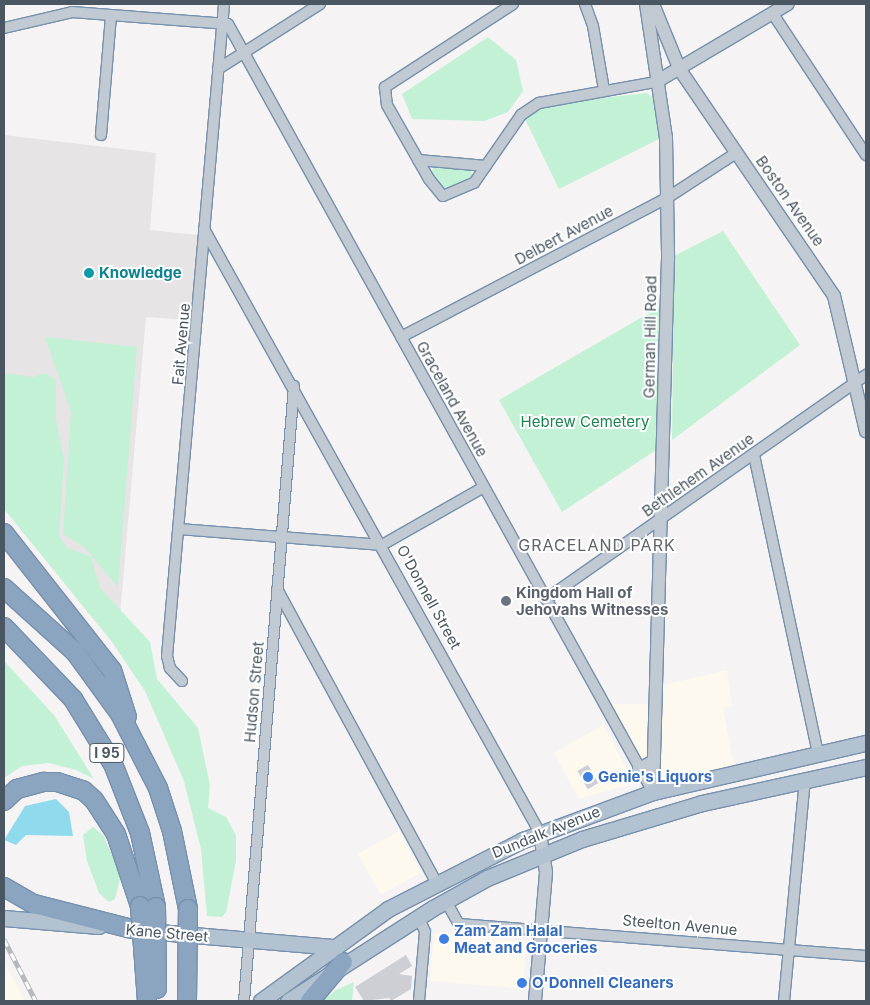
<!DOCTYPE html>
<style>
body{margin:0}
#map{position:relative;width:870px;height:1005px;overflow:hidden;background:#f5f3f3;font-family:Inter,sans-serif}
div>[style]{position:absolute}
.commercial>*{inset:0;background:#fdf9ef;transform-origin:0 0}
.education>*{inset:0;background:#e6e4e5}
.green>*{inset:0;background:#c3f1d5}
.water>*{inset:0;background:#90daee}
.building>*{inset:0;background:#cdcfd5;transform-origin:0 0}
.roads{filter:drop-shadow(1px 0 #7690ad) drop-shadow(-1px 0 #7690ad) drop-shadow(0 1px #7690ad) drop-shadow(0 -1px #7690ad)}
.minor>*{height:10px;margin:-5px;padding:0 5px;transform-origin:5px;border-radius:5px;background:#c1cad2}
.tertiary>*{height:12px;margin:-6px;padding:0 6px;transform-origin:6px;border-radius:6px;background:#c1cad2}
.primary>*{height:15px;margin:-7.5px;padding:0 7.5px;transform-origin:7.5px;border-radius:7.5px;background:#b3c2d1}
.motorway>*{height:18px;margin:-9px;padding:0 9px;transform-origin:9px;border-radius:9px;background:#8ba5c1}
.rail>*{height:4.5px;margin-top:-2.25px;transform-origin:0;background:repeating-linear-gradient(90deg,#fff 0 8px,#b5b8bd 0 16px);box-sizing:border-box;border-block:1px solid #b5b8bd}
.bridges{filter:drop-shadow(1px 0 #7690ad) drop-shadow(-1px 0 #7690ad) drop-shadow(0 1px #7690ad) drop-shadow(0 -1px #7690ad)}
.motorway-bridge>*{height:18px;margin:-9px;padding:0 9px;transform-origin:9px;border-radius:9px;background:#8ba5c1}
.dots>*{width:14px;height:14px;translate:-50% -50%;box-sizing:border-box;border:2px solid #fff;border-radius:50%}
span{translate:-50% -50%;white-space:nowrap;text-align:center;line-height:1.15;-webkit-text-stroke:4px #fff;paint-order:stroke}
.shield-label span{padding:1px 4px;background:#fff;border:1px solid;border-radius:4px;-webkit-text-stroke-width:0}
.shield-label{font-size:14px;color:#4a5661;font-weight:700}
.street-label{font-size:15px;color:#4a5661}
.culture-label{font-size:15px;color:#0d838f;font-weight:700}
.left{translate:0 -50%;text-align:left}
.park-label{font-size:15px;color:#17864f}
.worship-label{font-size:15px;color:#5b616d;font-weight:700}
.shop-label{font-size:15px;color:#366cbe;font-weight:700}
.neighbourhood-label{font-size:16px;color:#5f6368;letter-spacing:1px}
.frame{position:absolute;inset:0;border:5px solid #4a5661;pointer-events:none}
</style>
<div id="map">
<div class="commercial">
<div style="clip-path:polygon(727px 670px,732px 706px,723px 708px,734px 766px,655px 788px,659px 686px)"></div>
<div style="clip-path:polygon(606px 704px,651px 704px,646px 761px,641px 762px)"></div>
<div style="clip-path:polygon(603px 725px,635px 783px,579px 799px,554px 753px)"></div>
<div style="left:399px;top:831px;width:47px;height:47px;rotate:61deg"></div>
<div style="left:434px;top:933px;width:93px;height:48px;rotate:5deg"></div>
<div style="clip-path:polygon(4px 963px,17px 985px,24px 1001px,4px 1001px)"></div>
</div>
<div class="education">
<div style="clip-path:polygon(4px 135px,156px 153px,150px 230px,198px 235px,190px 320px,146px 317px,120px 615px,32px 538px,4px 386px)"></div>
</div>
<div class="green">
<div style="clip-path:polygon(488px 37px,516px 60px,523px 91px,508px 112px,484px 121px,412px 119px,402px 94px)"></div>
<div style="clip-path:polygon(647px 93px,653px 98px,661px 138px,559px 189px,524px 117px,547px 104px)"></div>
<div style="clip-path:polygon(434px 166px,470px 168px,473px 177px,447px 192px,441px 190px,431px 173px)"></div>
<div style="clip-path:polygon(723px 231px,800px 345px,672px 440px,674px 256px)"></div>
<div style="clip-path:polygon(663px 305px,659px 448px,562px 512px,499px 400px)"></div>
<div style="clip-path:polygon(45px 337px,137px 347px,118px 587px,84px 547px,63px 534px,71px 412px)"></div>
<div style="clip-path:polygon(4px 373px,33px 377px,45px 373px,56px 380px,56px 419px,64px 460px,59px 535px,66px 547px,91px 557px,100px 588px,150px 642px,157px 679px,198px 728px,210px 785px,208px 808px,226px 817px,236px 835px,236px 861px,226px 912px,222px 917px,207px 916px,201px 849px,184px 781px,145px 691px,112px 642px,4px 509px)"></div>
<div style="clip-path:polygon(4px 661px,54px 715px,94px 779px,76px 770px,49px 763px,22px 766px,4px 778px)"></div>
<div style="clip-path:polygon(93px 827px,103px 835px,117px 866px,120px 879px,115px 899px,109px 902px,99px 893px,87px 861px,83px 835px)"></div>
<div style="clip-path:polygon(354px 982px,352px 1001px,322px 1001px,336px 990px)"></div>
</div>
<div class="water">
<div style="clip-path:polygon(56px 799px,69px 812px,73px 836px,26px 835px,16px 845px,4px 840px,25px 806px)"></div>
</div>
<div class="building">
<div style="left:588px;top:765px;width:21px;height:12px;rotate:61deg"></div>
<div style="clip-path:polygon(406px 955px,412px 966px,399px 974px,412px 976px,411px 989px,391px 1001px,389px 998px,364px 1001px,355px 987px)"></div>
</div>
<div class="roads">
<div class="minor">
<div style="left:513px;top:4px;width:153px;rotate:147deg"></div>
<div style="left:385px;top:87px;width:18px;rotate:84deg"></div>
<div style="left:387px;top:105px;width:85px;rotate:60.4deg"></div>
<div style="left:429px;top:179px;width:22px;rotate:51deg"></div>
<div style="left:443px;top:196px;width:34px;rotate:-23deg"></div>
<div style="left:474px;top:183px;width:83px;rotate:-55.3deg"></div>
<div style="left:521px;top:115px;width:22px;rotate:-34deg"></div>
<div style="left:539px;top:103px;width:119px;rotate:-10.2deg"></div>
<div style="left:585px;top:4px;width:23px;rotate:70deg"></div>
<div style="left:593px;top:26px;width:65px;rotate:80.2deg"></div>
<div style="left:773px;top:14px;width:169px;rotate:56.6deg"></div>
<div style="left:4px;top:28px;width:70px;rotate:-13.2deg"></div>
<div style="left:72px;top:12px;width:156px;rotate:4.4deg"></div>
<div style="left:228px;top:24px;width:878px;rotate:61.04deg"></div>
<div style="left:218px;top:69px;width:121px;rotate:-32.5deg"></div>
<div style="left:101px;top:135px;width:120px;rotate:-85.2deg"></div>
<div style="left:418px;top:160px;width:68px;rotate:5deg"></div>
<div style="left:204px;top:229px;width:691px;rotate:60.91deg"></div>
<div style="left:401px;top:337px;width:300px;rotate:-27.6deg"></div>
<div style="left:667px;top:198px;width:82px;rotate:-33.1deg"></div>
<div style="left:754px;top:455px;width:306px;rotate:77.9deg"></div>
<div style="left:179px;top:529px;width:204px;rotate:4.5deg"></div>
<div style="left:382px;top:545px;width:117px;rotate:-29.6deg"></div>
<div style="left:277px;top:589px;width:333px;rotate:61.5deg"></div>
<div style="left:546px;top:599px;width:391px;rotate:-35deg"></div>
<div style="left:182px;top:681px;width:18px;rotate:-133deg"></div>
<div style="left:170px;top:668px;width:12px;rotate:-104deg"></div>
<div style="left:167px;top:656px;width:654px;rotate:-85deg"></div>
<div style="left:446px;top:901px;width:26px;rotate:61deg"></div>
<div style="left:459px;top:924px;width:408px;rotate:4.5deg"></div>
<div style="left:418px;top:916px;width:17px;rotate:66deg"></div>
<div style="left:425px;top:932px;width:69px;rotate:95deg"></div>
<div style="left:244px;top:1001px;width:617px;rotate:-85.35deg"></div>
<div style="left:784px;top:1001px;width:222px;rotate:-84.6deg"></div>
</div>
<div class="tertiary">
<div style="left:646px;top:4px;width:135px;rotate:81.5deg"></div>
<div style="left:666px;top:138px;width:120px;rotate:89deg"></div>
<div style="left:668px;top:258px;width:534px;rotate:91.61deg"></div>
<div style="left:653px;top:4px;width:71px;rotate:67.8deg"></div>
<div style="left:680px;top:70px;width:273px;rotate:55.7deg"></div>
<div style="left:834px;top:296px;width:139px;rotate:76.7deg"></div>
<div style="left:656px;top:82px;width:153px;rotate:-30.6deg"></div>
<div style="left:639px;top:769px;width:17px;rotate:-28deg"></div>
<div style="left:535px;top:1001px;width:129px;rotate:-85.1deg"></div>
<div style="left:546px;top:872px;width:39px;rotate:-99deg"></div>
</div>
<div class="primary">
<div style="left:4px;top:918px;width:95px;rotate:4.8deg"></div>
<div style="left:147px;top:931px;width:189px;rotate:4.9deg"></div>
<div style="left:261px;top:1001px;width:157px;rotate:-35.9deg"></div>
<div style="left:388px;top:909px;width:152px;rotate:-27.1deg"></div>
<div style="left:523px;top:840px;width:139px;rotate:-20.3deg"></div>
<div style="left:653px;top:792px;width:219px;rotate:-13deg"></div>
<div style="left:288px;top:1001px;width:172px;rotate:-32.7deg"></div>
<div style="left:433px;top:908px;width:62px;rotate:-29.1deg"></div>
<div style="left:487px;top:878px;width:103px;rotate:-22.3deg"></div>
<div style="left:582px;top:839px;width:125px;rotate:-16.7deg"></div>
<div style="left:702px;top:803px;width:168px;rotate:-12.4deg"></div>
</div>
<div class="motorway">
<div style="left:4px;top:533px;width:174px;rotate:51.8deg"></div>
<div style="left:112px;top:670px;width:49px;rotate:72.3deg"></div>
<div style="left:4px;top:588px;width:96px;rotate:42deg"></div>
<div style="left:75px;top:652px;width:77px;rotate:54deg"></div>
<div style="left:120px;top:714px;width:83px;rotate:62.8deg"></div>
<div style="left:158px;top:788px;width:45px;rotate:72deg"></div>
<div style="left:172px;top:831px;width:80px;rotate:78.4deg"></div>
<div style="left:4px;top:627px;width:100px;rotate:46.2deg"></div>
<div style="left:73px;top:699px;width:76px;rotate:58.4deg"></div>
<div style="left:113px;top:764px;width:74px;rotate:68.6deg"></div>
<div style="left:140px;top:833px;width:76px;rotate:77.8deg"></div>
<div style="left:4px;top:801px;width:18px;rotate:-43deg"></div>
<div style="left:17px;top:789px;width:28px;rotate:-15deg"></div>
<div style="left:44px;top:782px;width:13px"></div>
<div style="left:57px;top:782px;width:28px;rotate:18deg"></div>
<div style="left:84px;top:791px;width:13px;rotate:42deg"></div>
<div style="left:94px;top:800px;width:40px;rotate:57.1deg"></div>
<div style="left:116px;top:834px;width:76px;rotate:71.6deg"></div>
<div style="left:4px;top:887px;width:34px;rotate:30deg"></div>
<div style="left:34px;top:904px;width:101px;rotate:14.3deg"></div>
<div style="left:310px;top:1001px;width:51px;rotate:-49.8deg"></div>
</div>
</div>
<div class="rail">
<div style="left:4px;top:939px;width:70px;rotate:62.7deg"></div>
</div>
<div class="bridges">
<div class="motorway-bridge">
<div style="left:140px;top:906px;width:95px;rotate:85.8deg"></div>
<div style="left:156px;top:907px;width:82px;rotate:89.3deg"></div>
<div style="left:187px;top:1001px;width:92px;rotate:-89.4deg"></div>
</div>
</div>
<div class="dots">
<div style="left:89px;top:273px;background:#0f9aa8"></div>
<div style="left:506px;top:601px;background:#6b7280"></div>
<div style="left:588px;top:777px;background:#3f7fe0"></div>
<div style="left:444px;top:939px;background:#3f7fe0"></div>
<div style="left:522px;top:983px;background:#3f7fe0"></div>
</div>
<div class="shield-label">
<span style="left:107px;top:753px">I 95</span>
</div>
<div class="street-label">
<span style="left:790px;top:201px;rotate:55deg">Boston Avenue</span>
<span style="left:564px;top:235px;rotate:-28deg">Delbert Avenue</span>
<span style="left:650px;top:337px;rotate:-89deg">German Hill Road</span>
<span style="left:181px;top:344px;rotate:-85deg">Fait Avenue</span>
<span style="left:452px;top:399px;rotate:61deg">Graceland Avenue</span>
<span style="left:698px;top:475px;rotate:-35deg">Bethlehem Avenue</span>
<span style="left:429px;top:597px;rotate:61deg">O'Donnell Street</span>
<span style="left:254px;top:692px;rotate:-85deg">Hudson Street</span>
<span style="left:546px;top:832px;rotate:-22deg">Dundalk Avenue</span>
<span style="left:680px;top:925px;rotate:5deg">Steelton Avenue</span>
<span style="left:167px;top:933px;rotate:5deg">Kane Street</span>
</div>
<div class="culture-label">
<span class="left" style="left:99px;top:273px">Knowledge</span>
</div>
<div class="park-label">
<span style="left:585px;top:422px">Hebrew Cemetery</span>
</div>
<div class="worship-label">
<span class="left" style="left:516px;top:601px">Kingdom Hall of<br>Jehovahs Witnesses</span>
</div>
<div class="shop-label">
<span class="left" style="left:598px;top:777px">Genie's Liquors</span>
<span class="left" style="left:454px;top:939px">Zam Zam Halal<br>Meat and Groceries</span>
<span class="left" style="left:532px;top:983px">O'Donnell Cleaners</span>
</div>
<div class="neighbourhood-label">
<span style="left:597px;top:545px">GRACELAND PARK</span>
</div>
<div class="frame"></div>
</div>
